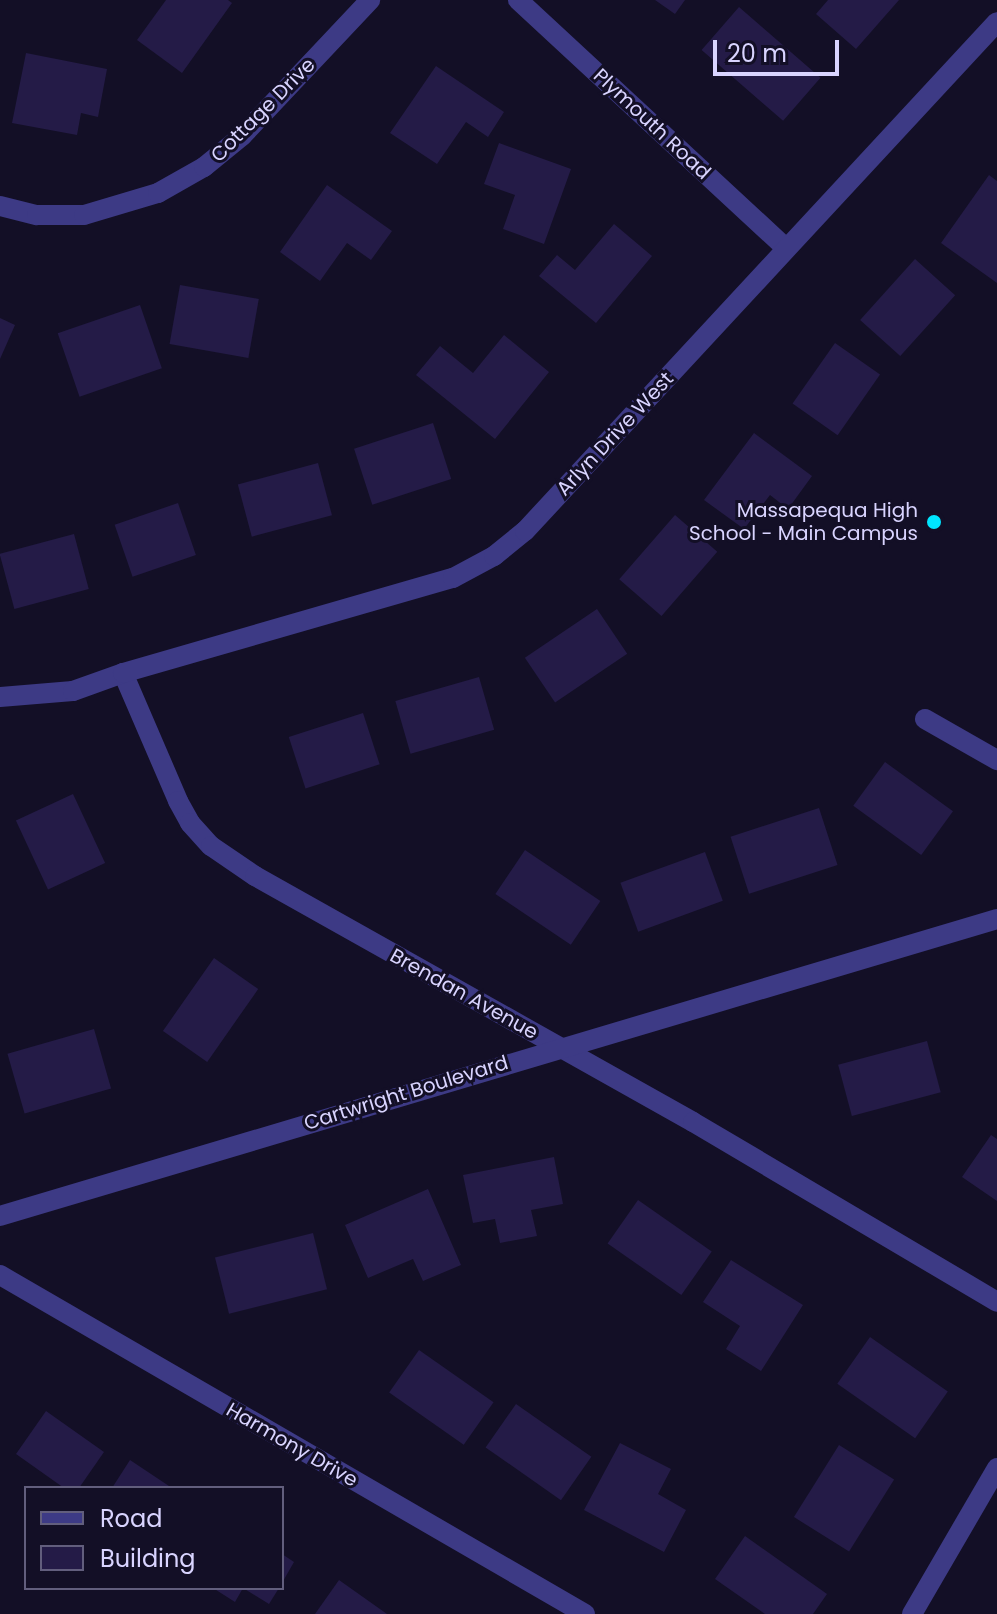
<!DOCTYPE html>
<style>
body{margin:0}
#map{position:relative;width:997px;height:1614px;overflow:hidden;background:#130f26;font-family:Poppins,sans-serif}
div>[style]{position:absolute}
.building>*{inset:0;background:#241b47;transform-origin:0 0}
.minor>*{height:20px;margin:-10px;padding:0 10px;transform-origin:10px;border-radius:10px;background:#3d3a85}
.dots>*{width:22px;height:22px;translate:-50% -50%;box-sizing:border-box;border:4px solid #130f26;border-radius:50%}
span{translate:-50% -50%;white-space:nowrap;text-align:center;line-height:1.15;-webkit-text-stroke:6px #130f26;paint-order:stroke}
.street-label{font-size:20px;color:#d9d4ff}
.poi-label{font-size:20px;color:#d9d4ff}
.right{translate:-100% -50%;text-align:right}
.legend{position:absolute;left:24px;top:1486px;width:260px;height:104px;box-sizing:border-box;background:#130f26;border:2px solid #625e7d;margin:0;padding:10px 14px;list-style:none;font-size:24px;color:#d9d4ff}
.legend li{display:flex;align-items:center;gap:16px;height:40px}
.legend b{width:40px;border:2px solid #625e7d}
.scale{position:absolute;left:713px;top:40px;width:126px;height:36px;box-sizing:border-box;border:4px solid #d9d4ff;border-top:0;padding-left:10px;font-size:24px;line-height:28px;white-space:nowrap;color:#d9d4ff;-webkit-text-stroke:6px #130f26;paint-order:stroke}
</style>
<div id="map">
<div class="building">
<div style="clip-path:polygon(166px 0,228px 0,232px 3px,182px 73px,137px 40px)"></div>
<div style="clip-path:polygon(655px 0,685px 0,675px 14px)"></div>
<div style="clip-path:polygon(828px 0,899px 0,856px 49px,816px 14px)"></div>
<div style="left:739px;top:7px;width:108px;height:57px;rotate:41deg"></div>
<div style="clip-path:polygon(26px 53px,107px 69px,98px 117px,81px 113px,77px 135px,12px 123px)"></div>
<div style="clip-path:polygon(436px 66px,504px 112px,488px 137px,466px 122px,437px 164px,390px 133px)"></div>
<div style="clip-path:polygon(499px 143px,571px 169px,544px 244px,503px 229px,515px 195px,484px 184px)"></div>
<div style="clip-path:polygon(989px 175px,997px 181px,997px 283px,941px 243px)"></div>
<div style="clip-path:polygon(327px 185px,392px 231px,371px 260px,347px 243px,320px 281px,280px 252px)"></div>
<div style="clip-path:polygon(614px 224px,652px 256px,596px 323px,539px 276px,557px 255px,575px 270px)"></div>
<div style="left:915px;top:259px;width:54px;height:82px;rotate:42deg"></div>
<div style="left:180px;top:285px;width:80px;height:60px;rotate:10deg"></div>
<div style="left:140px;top:305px;width:67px;height:87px;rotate:71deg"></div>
<div style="clip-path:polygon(0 318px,15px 325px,0 359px)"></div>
<div style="clip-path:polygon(504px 335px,549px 372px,495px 439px,416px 375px,440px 346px,473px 373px)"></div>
<div style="left:835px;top:343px;width:55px;height:74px;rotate:35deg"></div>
<div style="left:433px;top:423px;width:59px;height:83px;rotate:72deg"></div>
<div style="clip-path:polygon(754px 433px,812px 476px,788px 509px,770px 495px,744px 529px,704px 500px)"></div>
<div style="left:318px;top:463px;width:54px;height:83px;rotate:75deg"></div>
<div style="left:178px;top:503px;width:55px;height:67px;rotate:71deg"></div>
<div style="left:675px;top:515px;width:56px;height:85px;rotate:41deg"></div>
<div style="left:74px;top:534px;width:57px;height:77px;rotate:75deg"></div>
<div style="left:597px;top:609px;width:54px;height:87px;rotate:56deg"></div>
<div style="left:479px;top:677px;width:55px;height:87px;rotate:74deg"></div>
<div style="left:363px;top:713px;width:54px;height:78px;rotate:72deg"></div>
<div style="left:885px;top:762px;width:84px;height:54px;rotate:36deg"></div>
<div style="left:73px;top:794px;width:76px;height:63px;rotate:65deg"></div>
<div style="left:819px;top:808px;width:60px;height:93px;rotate:72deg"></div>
<div style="left:525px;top:850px;width:91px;height:53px;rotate:34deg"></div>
<div style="left:705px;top:852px;width:52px;height:90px;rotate:70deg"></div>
<div style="left:214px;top:958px;width:54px;height:89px;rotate:35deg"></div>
<div style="left:94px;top:1029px;width:62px;height:90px;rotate:74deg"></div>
<div style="left:927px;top:1041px;width:53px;height:92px;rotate:75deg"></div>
<div style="clip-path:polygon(991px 1135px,997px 1139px,997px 1201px,962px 1177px)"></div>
<div style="clip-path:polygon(554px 1157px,563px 1204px,531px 1210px,537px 1236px,500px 1243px,495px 1219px,473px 1223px,463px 1175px)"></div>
<div style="clip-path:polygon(428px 1189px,461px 1265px,423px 1281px,413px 1259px,368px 1278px,345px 1225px)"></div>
<div style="left:638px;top:1200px;width:90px;height:53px;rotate:35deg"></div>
<div style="left:313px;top:1233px;width:58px;height:101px;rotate:76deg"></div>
<div style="clip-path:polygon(731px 1260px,803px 1305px,761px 1371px,726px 1349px,740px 1326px,703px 1302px)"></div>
<div style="left:870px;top:1337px;width:95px;height:57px;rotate:35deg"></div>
<div style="left:419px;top:1350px;width:91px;height:52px;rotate:35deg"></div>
<div style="left:516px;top:1404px;width:92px;height:53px;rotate:35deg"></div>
<div style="clip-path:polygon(46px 1411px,104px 1452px,79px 1488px,64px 1488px,16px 1454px)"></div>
<div style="clip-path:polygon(620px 1443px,671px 1469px,658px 1494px,686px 1510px,664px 1552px,584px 1510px)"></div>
<div style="left:839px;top:1445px;width:65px;height:85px;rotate:32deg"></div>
<div style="clip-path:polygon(130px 1460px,172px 1488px,112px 1488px)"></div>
<div style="clip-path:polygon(745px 1536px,827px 1594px,813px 1614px,765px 1614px,715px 1579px)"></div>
<div style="clip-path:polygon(282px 1554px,294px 1562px,282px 1583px)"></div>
<div style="clip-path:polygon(339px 1580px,387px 1614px,315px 1614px)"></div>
<div style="clip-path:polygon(213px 1588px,279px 1588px,269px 1604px,243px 1588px,235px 1602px)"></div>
</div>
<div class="minor">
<div style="left:518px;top:0;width:365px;rotate:42.8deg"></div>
<div style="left:0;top:206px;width:38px;rotate:14deg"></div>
<div style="left:37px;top:215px;width:47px"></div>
<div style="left:84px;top:215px;width:77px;rotate:-16.6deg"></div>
<div style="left:158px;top:193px;width:53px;rotate:-29.5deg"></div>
<div style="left:204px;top:167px;width:49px;rotate:-39.2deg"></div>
<div style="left:242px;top:136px;width:187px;rotate:-46.7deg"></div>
<div style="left:123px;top:673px;width:139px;rotate:66.7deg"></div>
<div style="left:178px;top:801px;width:25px;rotate:61deg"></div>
<div style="left:190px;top:823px;width:31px;rotate:48deg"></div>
<div style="left:211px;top:846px;width:53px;rotate:34.3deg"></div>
<div style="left:255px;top:876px;width:502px;rotate:29.32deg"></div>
<div style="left:693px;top:1122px;width:353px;rotate:30.6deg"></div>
<div style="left:0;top:697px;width:73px;rotate:-4.7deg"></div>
<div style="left:73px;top:691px;width:53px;rotate:-19.8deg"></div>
<div style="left:123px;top:673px;width:343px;rotate:-16.1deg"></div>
<div style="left:453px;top:578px;width:47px;rotate:-28.2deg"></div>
<div style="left:494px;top:556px;width:40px;rotate:-39deg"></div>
<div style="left:525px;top:531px;width:694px;rotate:-47.16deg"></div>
<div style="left:925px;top:719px;width:83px;rotate:29.7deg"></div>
<div style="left:0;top:1216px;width:1040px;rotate:-16.59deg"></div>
<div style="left:0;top:1275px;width:676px;rotate:30.09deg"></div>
<div style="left:912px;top:1614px;width:169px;rotate:-59.8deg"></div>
</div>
<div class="dots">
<div style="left:934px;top:522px;background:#00e5ff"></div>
</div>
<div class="street-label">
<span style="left:263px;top:110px;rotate:-45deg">Cottage Drive</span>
<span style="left:652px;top:124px;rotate:43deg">Plymouth Road</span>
<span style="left:615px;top:434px;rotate:-47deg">Arlyn Drive West</span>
<span style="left:464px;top:994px;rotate:29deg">Brendan Avenue</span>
<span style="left:406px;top:1093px;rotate:-17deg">Cartwright Boulevard</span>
<span style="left:292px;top:1445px;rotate:30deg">Harmony Drive</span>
</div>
<div class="poi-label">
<span class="right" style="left:918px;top:522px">Massapequa High<br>School - Main Campus</span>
</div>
<ul class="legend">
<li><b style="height:10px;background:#3d3a85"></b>Road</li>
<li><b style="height:22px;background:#241b47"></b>Building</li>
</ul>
<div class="scale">20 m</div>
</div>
